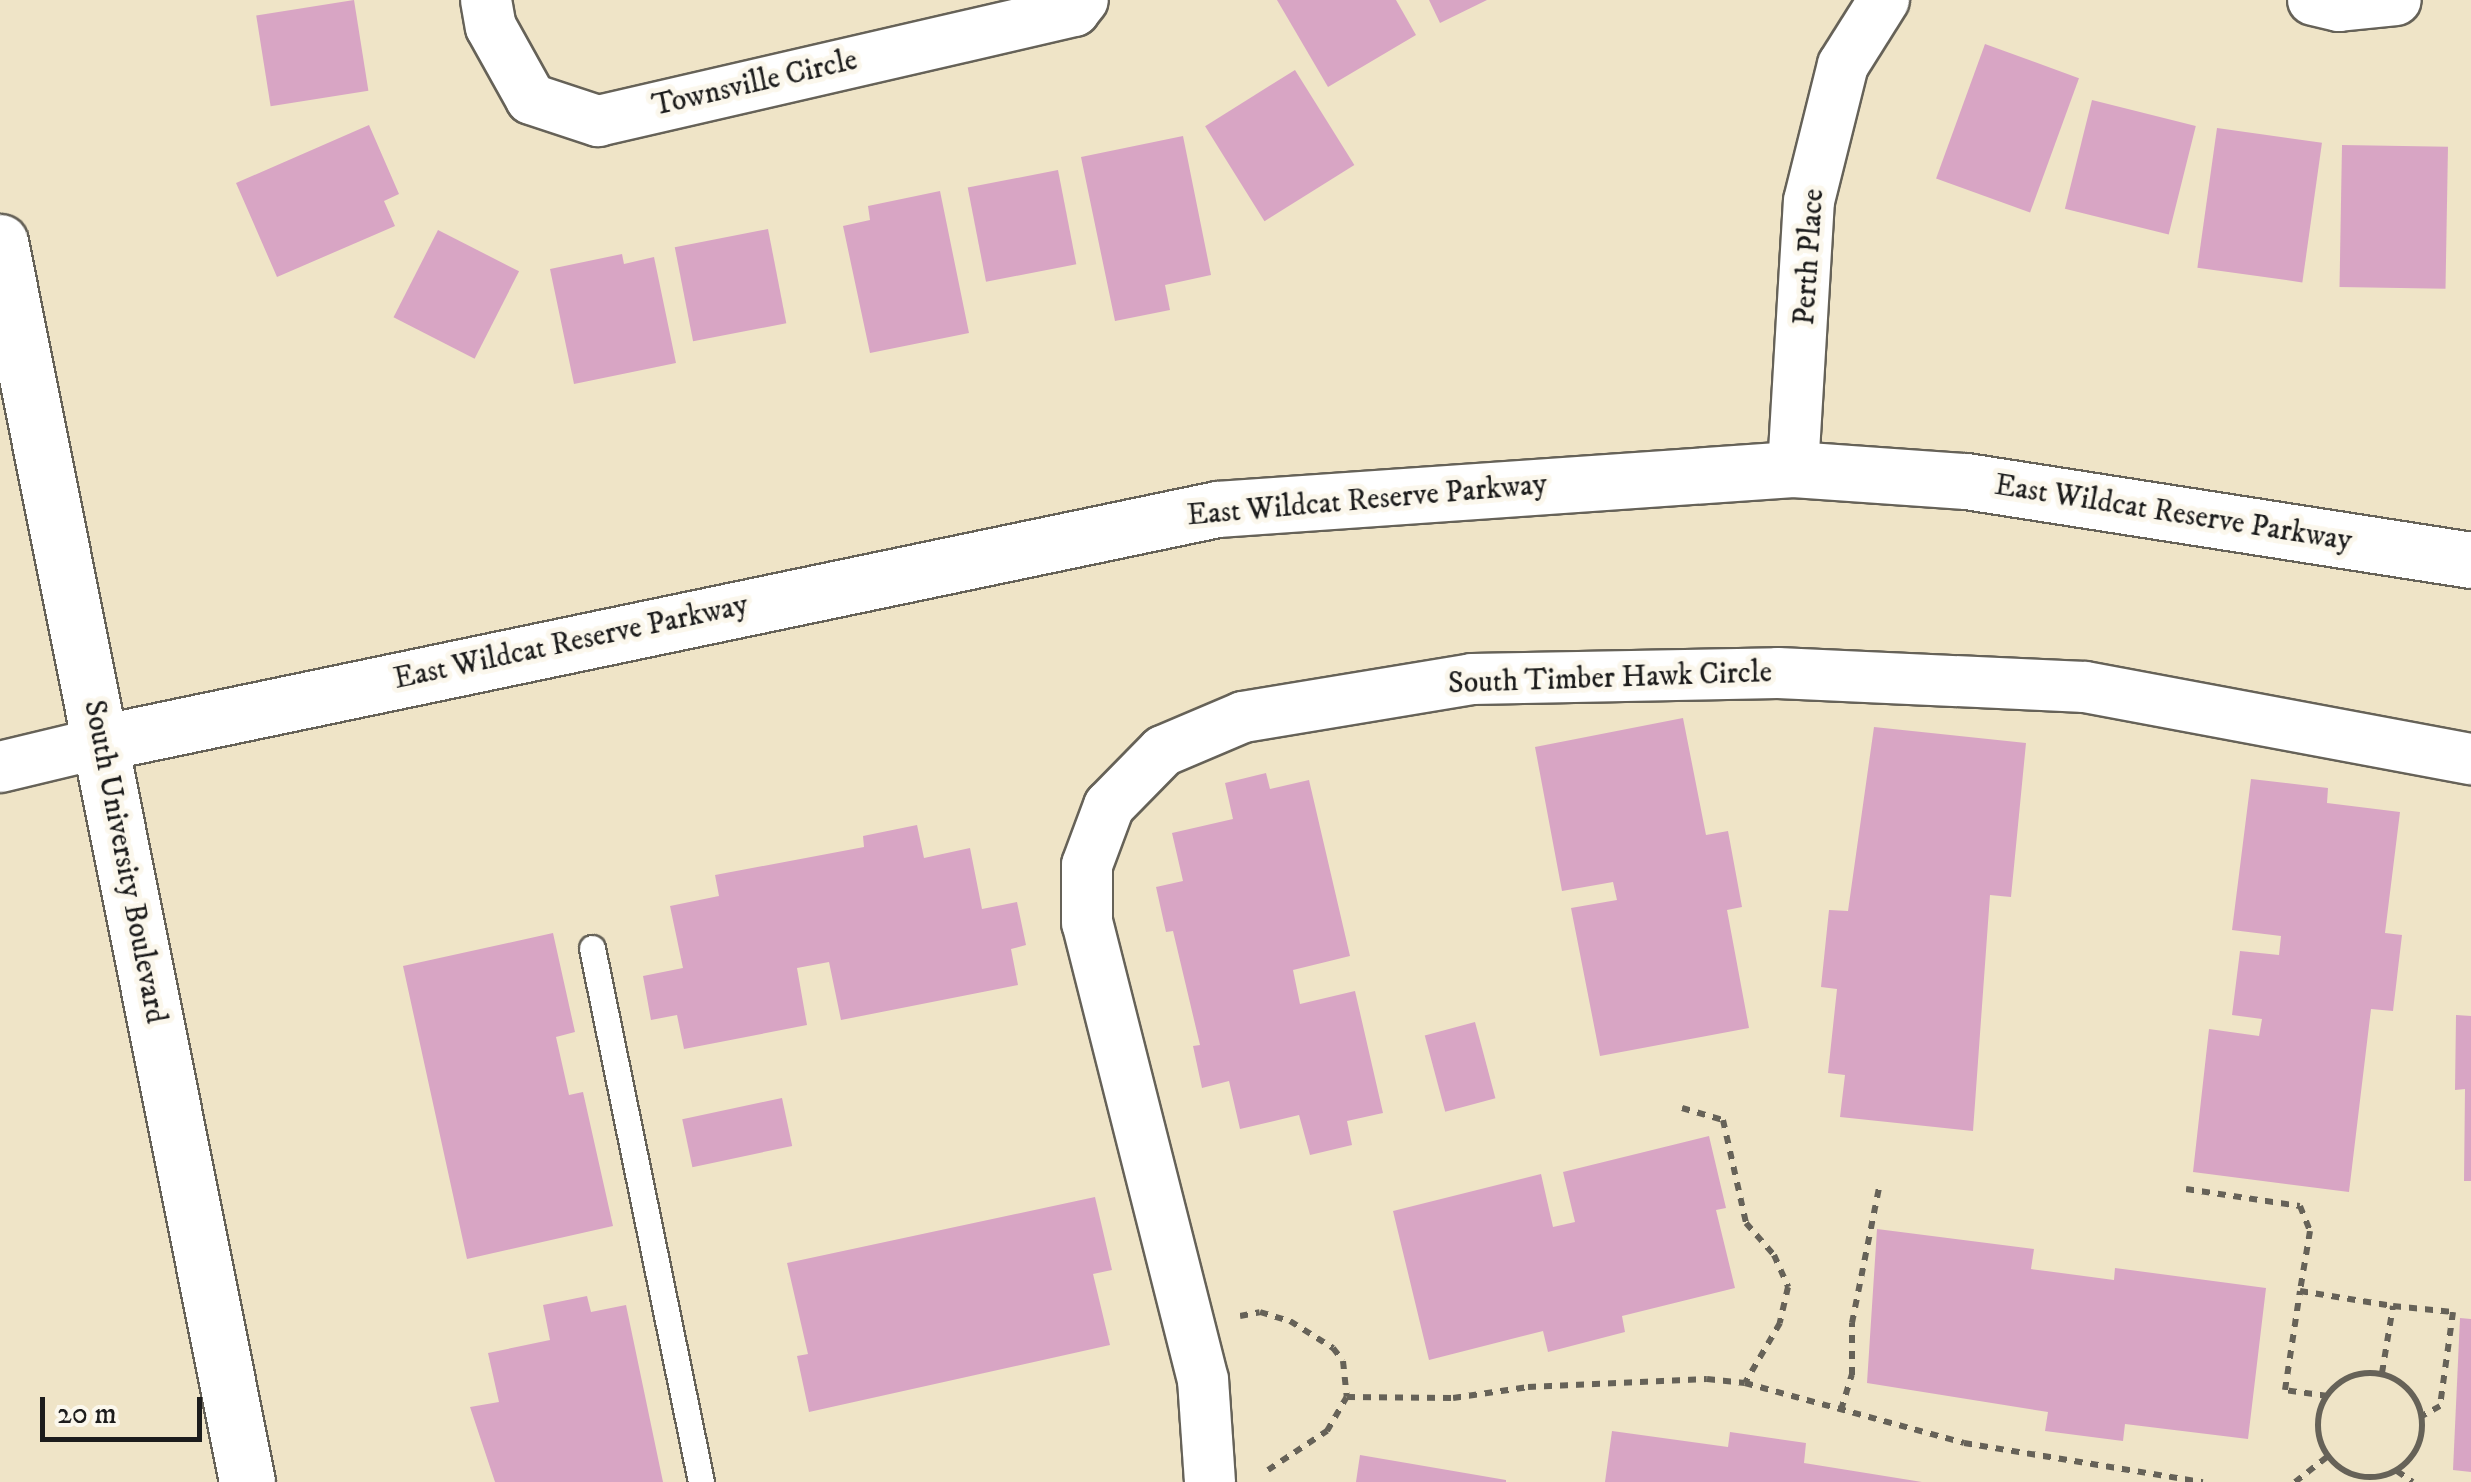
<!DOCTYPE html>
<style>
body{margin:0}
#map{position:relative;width:2471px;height:1482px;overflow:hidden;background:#efe4c7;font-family:"IM FELL DW Pica",serif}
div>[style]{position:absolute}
.building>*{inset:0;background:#d8a5c4;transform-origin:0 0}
.path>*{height:6px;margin-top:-3px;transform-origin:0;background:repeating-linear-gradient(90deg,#666258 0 8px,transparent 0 16px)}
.path>.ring{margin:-3px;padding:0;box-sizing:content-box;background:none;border:6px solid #666258;border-radius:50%}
.roads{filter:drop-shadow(2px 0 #666258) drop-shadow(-2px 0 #666258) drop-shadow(0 2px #666258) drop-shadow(0 -2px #666258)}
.service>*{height:25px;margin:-12.5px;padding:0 12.5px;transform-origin:12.5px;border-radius:12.5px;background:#fff}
.minor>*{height:50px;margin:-25px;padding:0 25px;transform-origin:25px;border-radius:25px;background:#fff}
.secondary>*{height:55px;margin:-27.5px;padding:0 27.5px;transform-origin:27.5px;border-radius:27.5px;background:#fff}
.primary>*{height:55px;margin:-27.5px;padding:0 27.5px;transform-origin:27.5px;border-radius:27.5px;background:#fff}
span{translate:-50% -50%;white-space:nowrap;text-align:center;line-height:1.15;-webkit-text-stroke:10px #fbf7ec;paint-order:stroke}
.street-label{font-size:30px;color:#1c1c1c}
.scale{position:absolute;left:40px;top:1397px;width:162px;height:45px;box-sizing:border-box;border:5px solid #1c1c1c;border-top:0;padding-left:12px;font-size:30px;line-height:35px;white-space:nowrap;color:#1c1c1c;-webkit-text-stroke:8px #fbf7ec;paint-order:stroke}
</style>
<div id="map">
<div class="building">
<div style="left:354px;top:0;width:92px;height:99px;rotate:81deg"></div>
<div style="clip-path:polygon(1277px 0,1396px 0,1416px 35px,1328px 87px)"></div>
<div style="clip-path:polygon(1429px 0,1487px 0,1440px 23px)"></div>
<div style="left:1985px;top:44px;width:100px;height:143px;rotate:20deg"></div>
<div style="left:1295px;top:70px;width:112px;height:106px;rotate:58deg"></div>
<div style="left:2092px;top:100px;width:107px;height:112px;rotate:14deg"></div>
<div style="clip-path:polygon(369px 125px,399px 194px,384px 201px,395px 226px,277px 277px,236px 183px)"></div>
<div style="left:2217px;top:128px;width:106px;height:141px;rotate:8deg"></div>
<div style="clip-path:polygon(1183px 136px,1211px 275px,1165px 285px,1170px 310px,1115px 321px,1081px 157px)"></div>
<div style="left:2342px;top:145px;width:106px;height:142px;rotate:1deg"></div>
<div style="left:1058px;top:170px;width:96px;height:92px;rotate:79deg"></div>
<div style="clip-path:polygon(940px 191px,969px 333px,870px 353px,843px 226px,870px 220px,868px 206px)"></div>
<div style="left:768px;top:229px;width:96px;height:95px;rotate:79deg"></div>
<div style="left:438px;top:230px;width:91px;height:98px;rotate:27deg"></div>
<div style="clip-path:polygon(622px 254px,624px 264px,654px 257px,676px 363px,574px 384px,550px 269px)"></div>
<div style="clip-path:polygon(1683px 718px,1706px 835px,1728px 831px,1742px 907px,1727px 910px,1749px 1028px,1600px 1056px,1571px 908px,1617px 900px,1613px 882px,1562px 891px,1535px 747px)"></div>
<div style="clip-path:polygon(1874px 727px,2026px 743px,2011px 897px,1990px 895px,1973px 1131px,1840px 1117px,1845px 1075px,1828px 1073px,1837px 989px,1821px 987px,1829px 910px,1848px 911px)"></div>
<div style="clip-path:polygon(1266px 773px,1270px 789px,1309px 780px,1350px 956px,1293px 970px,1300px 1004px,1355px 991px,1383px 1113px,1347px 1121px,1352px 1145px,1310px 1155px,1299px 1115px,1240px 1129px,1229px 1081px,1202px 1088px,1193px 1046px,1200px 1045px,1173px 931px,1166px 932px,1156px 887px,1183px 881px,1172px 833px,1233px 819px,1225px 783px)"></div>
<div style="clip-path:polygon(2251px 779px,2328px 788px,2327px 803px,2400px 812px,2385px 933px,2402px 935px,2393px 1011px,2371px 1009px,2349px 1192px,2193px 1172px,2209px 1029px,2259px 1036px,2262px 1019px,2232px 1015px,2240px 951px,2279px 955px,2281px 936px,2232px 930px)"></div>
<div style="clip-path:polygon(917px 825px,924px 858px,970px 848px,982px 909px,1017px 902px,1026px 945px,1011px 949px,1018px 985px,841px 1020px,829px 962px,797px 968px,807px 1025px,684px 1049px,677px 1015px,651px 1020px,643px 976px,683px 968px,670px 906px,719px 896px,715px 875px,864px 847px,863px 836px)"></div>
<div style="clip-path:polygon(553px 933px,575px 1032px,556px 1037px,569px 1095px,583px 1092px,613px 1226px,467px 1259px,403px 966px)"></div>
<div style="clip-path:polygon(2456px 1015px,2471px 1016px,2471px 1181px,2464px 1181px,2465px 1089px,2455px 1090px)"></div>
<div style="left:1475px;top:1022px;width:79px;height:52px;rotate:75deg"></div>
<div style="left:782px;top:1098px;width:49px;height:102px;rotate:78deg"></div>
<div style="clip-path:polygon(1709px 1136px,1726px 1208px,1716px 1210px,1735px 1288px,1622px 1316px,1625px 1332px,1548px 1352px,1543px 1331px,1429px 1360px,1393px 1211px,1541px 1174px,1553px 1227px,1575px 1222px,1563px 1172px)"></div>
<div style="clip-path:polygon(1095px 1197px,1112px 1270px,1093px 1274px,1110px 1345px,809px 1412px,797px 1356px,808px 1354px,787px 1263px)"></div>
<div style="clip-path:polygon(1877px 1229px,2034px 1249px,2031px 1269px,2114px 1280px,2115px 1268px,2266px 1288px,2248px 1439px,2125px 1424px,2123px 1441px,2045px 1431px,2048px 1412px,1867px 1383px)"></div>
<div style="clip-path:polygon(587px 1296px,591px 1312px,626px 1305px,663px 1482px,495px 1482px,470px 1407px,499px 1402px,488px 1353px,550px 1340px,543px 1305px)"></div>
<div style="clip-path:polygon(2460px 1318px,2471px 1319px,2471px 1472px,2453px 1470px)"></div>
<div style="clip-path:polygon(1612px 1431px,1728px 1447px,1730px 1432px,1806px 1443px,1804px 1463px,1922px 1482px,1605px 1482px)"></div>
<div style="clip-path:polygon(1360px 1455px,1506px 1480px,1506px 1482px,1356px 1482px)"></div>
</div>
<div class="path">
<div style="left:1682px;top:1108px;width:43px;rotate:16.3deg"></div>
<div style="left:1723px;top:1120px;width:106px;rotate:77.4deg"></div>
<div style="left:1746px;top:1223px;width:43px;rotate:48.8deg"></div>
<div style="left:1774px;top:1255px;width:35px;rotate:66deg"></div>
<div style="left:1788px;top:1287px;width:37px;rotate:103deg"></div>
<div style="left:1780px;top:1323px;width:69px;rotate:120.3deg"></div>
<div style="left:2186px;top:1189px;width:115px;rotate:8.5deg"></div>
<div style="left:2300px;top:1206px;width:27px;rotate:68deg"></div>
<div style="left:2310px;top:1231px;width:61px;rotate:99.5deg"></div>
<div style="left:1240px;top:1316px;width:20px;rotate:-11deg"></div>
<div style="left:1260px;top:1312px;width:31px;rotate:17deg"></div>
<div style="left:1290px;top:1321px;width:51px;rotate:32.1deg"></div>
<div style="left:1333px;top:1348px;width:16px;rotate:52deg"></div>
<div style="left:1343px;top:1361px;width:36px;rotate:84deg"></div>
<div style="left:1347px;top:1397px;width:106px;rotate:0.5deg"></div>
<div style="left:1453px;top:1398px;width:76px;rotate:-8.3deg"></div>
<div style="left:1528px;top:1387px;width:179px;rotate:-2.6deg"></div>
<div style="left:1707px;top:1379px;width:38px;rotate:6deg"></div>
<div style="left:1745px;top:1383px;width:227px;rotate:15.3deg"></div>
<div style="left:1964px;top:1443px;width:242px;rotate:9.3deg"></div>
<div class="ring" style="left:2318px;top:1373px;width:98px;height:98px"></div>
<div style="left:2382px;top:1373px;width:68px;rotate:-80.7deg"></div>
<div style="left:2393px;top:1306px;width:60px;rotate:5.7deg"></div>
<div style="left:2453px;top:1312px;width:95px;rotate:97.9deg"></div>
<div style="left:2440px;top:1406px;width:21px;rotate:151deg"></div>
<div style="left:2328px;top:1396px;width:43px;rotate:-172.1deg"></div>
<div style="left:2285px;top:1390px;width:100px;rotate:-81.4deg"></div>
<div style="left:2300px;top:1291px;width:94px;rotate:9.2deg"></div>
<div style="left:1841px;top:1410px;width:37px;rotate:-73deg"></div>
<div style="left:1852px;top:1375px;width:52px;rotate:-90deg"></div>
<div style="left:1852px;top:1323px;width:138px;rotate:-78.7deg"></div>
<div style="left:1268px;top:1470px;width:71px;rotate:-33.5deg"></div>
<div style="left:1327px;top:1431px;width:39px;rotate:-60deg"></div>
<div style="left:2397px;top:1471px;width:19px;rotate:35deg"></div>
<div style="left:2295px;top:1482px;width:42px;rotate:-38.2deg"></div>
</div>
<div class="roads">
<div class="service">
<div style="left:592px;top:948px;width:545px;rotate:78.46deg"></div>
</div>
<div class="minor">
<div style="left:486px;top:0;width:27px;rotate:80deg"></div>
<div style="left:491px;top:27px;width:82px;rotate:60.9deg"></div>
<div style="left:531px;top:99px;width:71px;rotate:18.2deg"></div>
<div style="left:598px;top:121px;width:489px;rotate:-13deg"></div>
<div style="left:1074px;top:11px;width:14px;rotate:-51deg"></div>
<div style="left:2313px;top:0;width:27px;rotate:13deg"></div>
<div style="left:2339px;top:6px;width:57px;rotate:-6deg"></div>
<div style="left:1793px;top:469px;width:268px;rotate:-86.6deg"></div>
<div style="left:1809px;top:201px;width:140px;rotate:-76deg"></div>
<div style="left:1843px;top:65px;width:77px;rotate:-57.8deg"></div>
<div style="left:0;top:767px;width:103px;rotate:-13.5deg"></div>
<div style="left:1210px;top:1482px;width:102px;rotate:-93.9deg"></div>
<div style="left:1203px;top:1380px;width:471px;rotate:-104.2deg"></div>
<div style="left:1087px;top:923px;width:58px;rotate:-90deg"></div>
<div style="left:1087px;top:865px;width:63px;rotate:-69.6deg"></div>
<div style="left:1109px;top:806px;width:77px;rotate:-45.5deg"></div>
<div style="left:1163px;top:751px;width:87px;rotate:-23deg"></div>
<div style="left:1243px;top:717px;width:232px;rotate:-9.4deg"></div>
<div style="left:1472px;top:679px;width:306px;rotate:-1.1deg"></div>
<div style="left:1778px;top:673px;width:307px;rotate:2.6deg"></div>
<div style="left:2085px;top:687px;width:393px;rotate:10.6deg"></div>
</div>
<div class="secondary">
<div style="left:100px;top:743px;width:1141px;rotate:-11.83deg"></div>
<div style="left:1217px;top:509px;width:577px;rotate:-3.97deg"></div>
<div style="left:1793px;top:469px;width:173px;rotate:4deg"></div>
<div style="left:1966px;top:481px;width:511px;rotate:8.89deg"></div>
</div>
<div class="primary">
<div style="left:0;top:242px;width:1264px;rotate:78.73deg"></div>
</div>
</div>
<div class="street-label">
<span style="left:755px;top:84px;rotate:-13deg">Townsville Circle</span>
<span style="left:1810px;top:257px;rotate:-86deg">Perth Place</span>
<span style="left:1367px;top:501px;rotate:-5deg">East Wildcat Reserve Parkway</span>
<span style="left:2173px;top:514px;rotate:9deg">East Wildcat Reserve Parkway</span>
<span style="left:571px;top:643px;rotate:-12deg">East Wildcat Reserve Parkway</span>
<span style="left:1610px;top:679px;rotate:-2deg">South Timber Hawk Circle</span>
<span style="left:124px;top:862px;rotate:79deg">South University Boulevard</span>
</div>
<div class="scale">20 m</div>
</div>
